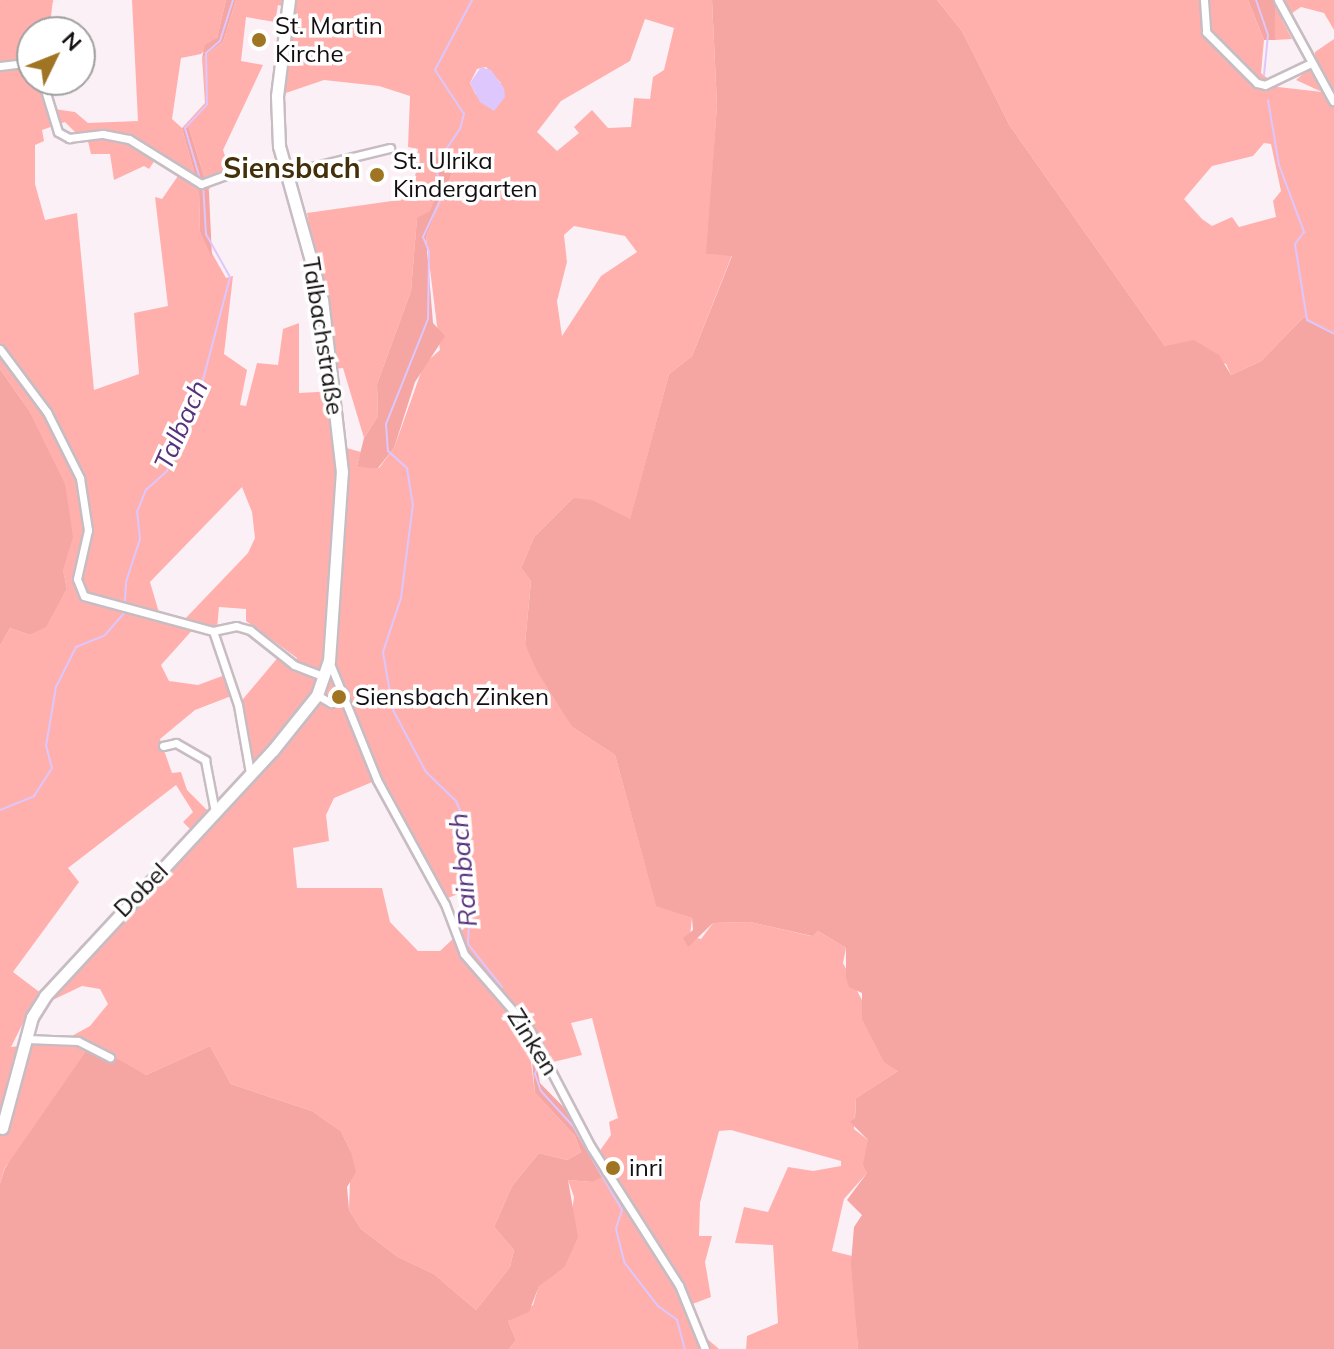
<!DOCTYPE html>
<meta charset="utf-8">
<style>
body{margin:0}
#map{position:relative;width:1334px;height:1349px;overflow:hidden;background:#fcf0f7;font-family:Mulish,sans-serif}
div>[style]{position:absolute}
.green>*{inset:0;background:#ffb0ad}
.forest>*{inset:0;background:#f5a5a2}
.water>*{inset:0;background:#ddc7fd}
.stream>*{height:2px;margin:-1px;padding:0 1px;transform-origin:1px;border-radius:1px;background:#ddc7fd}
.roads{filter:drop-shadow(2px 0 #c8bcc3) drop-shadow(-2px 0 #c8bcc3) drop-shadow(0 2px #c8bcc3) drop-shadow(0 -2px #c8bcc3)}
.street>*{height:7px;margin:-3.5px;padding:0 3.5px;transform-origin:3.5px;border-radius:3.5px;background:#fff}
.secondary>*{height:11px;margin:-5.5px;padding:0 5.5px;transform-origin:5.5px;border-radius:5.5px;background:#fff}
.dots>*{width:22px;height:22px;translate:-50% -50%;box-sizing:border-box;border:4px solid #fff;border-radius:50%}
span{translate:-50% -50%;white-space:nowrap;text-align:center;line-height:1.15;-webkit-text-stroke:7px #fff;paint-order:stroke}
.poi-label{font-size:24px;color:#130f11}
.left{translate:0 -50%;text-align:left}
.street-label{font-size:24px;color:#130f11}
.water-label{font-size:26px;color:#56317e;font-style:italic}
.quarter-label{font-size:28px;color:#432f08;font-weight:700}
.north{position:absolute;left:16px;top:16px;width:80px;height:80px;box-sizing:border-box;background:#fff;border:2px solid #a19fa0;border-radius:50%;rotate:47deg;font-size:22px;font-weight:700;line-height:32px;text-align:center;color:#130f11}
.north::after{content:'';display:block;margin:auto;width:28px;height:36px;background:#9f7524;clip-path:polygon(50% 0,100% 100%,50% 72%,0 100%)}
</style>
<div id="map">
<div class="green">
<div style="clip-path:polygon(evenodd,0 0,53px 0,49px 32px,32px 32px,32px 80px,50px 80px,54px 109px,75px 112px,88px 123px,138px 121px,132px 0,226px 0,217px 38px,201px 54px,181px 58px,172px 119px,182px 128px,205px 103px,202px 58px,223px 42px,236px 0,712px 0,717px 105px,707px 254px,732px 255px,692px 356px,669px 374px,630px 520px,573px 498px,534px 537px,521px 568px,531px 581px,525px 644px,572px 727px,615px 755px,656px 905px,692px 918px,690px 936px,701px 939px,713px 923px,750px 922px,811px 936px,818px 931px,846px 948px,843px 963px,898px 1071px,856px 1098px,854px 1129px,868px 1140px,868px 1172px,844px 1199px,832px 1251px,852px 1256px,858px 1349px,746px 1349px,747px 1336px,778px 1323px,773px 1245px,735px 1243px,744px 1207px,768px 1212px,788px 1167px,813px 1171px,841px 1166px,841px 1161px,731px 1130px,719px 1131px,700px 1203px,699px 1236px,712px 1236px,705px 1262px,711px 1297px,687px 1306px,698px 1331px,719px 1349px,509px 1349px,516px 1340px,508px 1321px,533px 1305px,539px 1285px,564px 1268px,574px 1197px,568px 1180px,592px 1182px,596px 1156px,611px 1135px,609px 1122px,618px 1118px,592px 1018px,571px 1023px,582px 1055px,549px 1063px,528px 1038px,535px 1093px,575px 1136px,581px 1152px,567px 1160px,539px 1153px,512px 1186px,494px 1227px,514px 1250px,510px 1267px,476px 1310px,434px 1274px,398px 1257px,361px 1229px,349px 1210px,351px 1152px,341px 1131px,312px 1111px,231px 1084px,210px 1046px,146px 1075px,110px 1057px,5px 1167px,0 1183px,0 646px,10px 628px,30px 635px,46px 626px,67px 589px,28px 409px,0 369px,0 0,278px 5px,292px 9px,280px 95px,324px 80px,379px 86px,410px 96px,408px 147px,418px 149px,413px 198px,307px 213px,335px 369px,343px 368px,364px 438px,378px 416px,377px 384px,411px 291px,417px 219px,431px 211px,439px 189px,435px 156px,453px 171px,426px 237px,440px 350px,424px 364px,394px 448px,379px 468px,357px 465px,361px 452px,339px 446px,336px 391px,299px 393px,299px 323px,283px 329px,278px 365px,257px 363px,246px 406px,240px 405px,247px 370px,224px 354px,233px 276px,226px 278px,200px 232px,199px 190px,182px 128px,189px 128px,209px 192px,210px 184px,230px 171px,223px 150px,263px 65px,241px 61px,246px 17px,275px 22px,278px 5px,0 0,645px 19px,674px 28px,664px 70px,653px 77px,650px 99px,634px 98px,631px 127px,608px 128px,592px 110px,574px 127px,579px 133px,557px 151px,537px 132px,561px 101px,630px 61px,645px 19px,0 0,486px 67px,501px 83px,476px 95px,470px 83px,477px 69px,486px 67px,0 0,65px 122px,75px 132px,86px 133px,91px 154px,110px 154px,114px 180px,144px 166px,149px 169px,157px 157px,180px 173px,162px 199px,155px 197px,168px 306px,134px 313px,139px 374px,94px 390px,77px 213px,45px 220px,35px 184px,35px 145px,44px 141px,42px 130px,65px 122px,0 0,574px 226px,625px 236px,637px 252px,601px 276px,562px 336px,557px 301px,567px 262px,564px 235px,574px 226px,0 0,242px 487px,252px 512px,255px 538px,248px 553px,182px 622px,160px 616px,150px 582px,242px 487px,0 0,219px 607px,246px 609px,246px 621px,297px 658px,293px 664px,280px 655px,238px 705px,250px 773px,212px 815px,187px 790px,181px 772px,172px 773px,160px 739px,195px 710px,234px 695px,225px 675px,198px 685px,169px 681px,161px 665px,196px 626px,217px 629px,219px 607px,0 0,377px 780px,443px 900px,463px 892px,468px 900px,471px 922px,440px 951px,418px 951px,390px 922px,382px 888px,297px 888px,293px 848px,329px 841px,326px 815px,334px 798px,377px 780px,0 0,176px 785px,193px 812px,183px 822px,194px 833px,80px 947px,42px 994px,13px 972px,79px 882px,68px 868px,176px 785px,0 0,82px 986px,100px 989px,108px 1004px,90px 1026px,61px 1042px,11px 1047px,25px 1019px,31px 1022px,38px 1007px,82px 986px)"></div>
<div style="clip-path:polygon(evenodd,937px 0,1248px 0,1264px 40px,1261px 73px,1278px 87px,1322px 92px,1296px 80px,1315px 63px,1315px 52px,1334px 39px,1334px 332px,1304px 317px,1261px 361px,1231px 375px,1226px 364px,1165px 346px,1010px 126px,962px 31px,937px 0,1264px 143px,1271px 144px,1281px 191px,1273px 201px,1276px 217px,1239px 227px,1232px 217px,1212px 226px,1202px 219px,1184px 199px,1212px 166px,1253px 156px,1264px 143px)"></div>
<div style="clip-path:polygon(1275px 0,1334px 0,1334px 30px,1324px 13px,1301px 7px,1282px 20px,1292px 39px,1275px 40px)"></div>
</div>
<div class="forest">
<div style="clip-path:polygon(226px 0,236px 0,223px 42px,202px 58px,205px 45px,217px 38px)"></div>
<div style="clip-path:polygon(712px 0,937px 0,962px 31px,1010px 126px,1165px 346px,1194px 340px,1219px 355px,1231px 375px,1261px 361px,1304px 317px,1334px 332px,1334px 1349px,858px 1349px,851px 1263px,854px 1227px,862px 1215px,847px 1200px,867px 1173px,863px 1164px,868px 1140px,850px 1122px,855px 1118px,856px 1098px,898px 1071px,884px 1062px,862px 1019px,862px 993px,849px 987px,846px 978px,846px 948px,818px 931px,812px 936px,750px 922px,713px 923px,688px 947px,683px 938px,693px 930px,692px 918px,656px 906px,615px 755px,572px 727px,537px 671px,525px 644px,531px 581px,521px 568px,534px 537px,573px 498px,592px 500px,630px 519px,669px 374px,692px 356px,732px 256px,706px 254px,717px 105px)"></div>
<div style="clip-path:polygon(1248px 0,1275px 0,1275px 40px,1264px 40px)"></div>
<div style="clip-path:polygon(182px 128px,189px 128px,209px 192px,212px 257px,200px 232px,199px 190px)"></div>
<div style="clip-path:polygon(435px 155px,453px 171px,426px 237px,433px 323px,445px 336px,415px 382px,394px 448px,378px 468px,368px 468px,357px 466px,364px 438px,378px 416px,377px 384px,411px 291px,417px 218px,430px 211px,439px 189px)"></div>
<div style="clip-path:polygon(0 369px,28px 409px,65px 484px,73px 537px,63px 570px,67px 589px,46px 627px,30px 635px,10px 628px,0 646px)"></div>
<div style="clip-path:polygon(529px 1029px,549px 1063px,538px 1073px,540px 1083px,577px 1121px,608px 1174px,592px 1182px,568px 1180px,578px 1237px,564px 1268px,539px 1286px,529px 1312px,508px 1321px,516px 1340px,509px 1349px,0 1349px,0 1183px,5px 1168px,91px 1044px,146px 1075px,210px 1046px,231px 1084px,312px 1111px,341px 1131px,351px 1152px,356px 1172px,347px 1187px,349px 1210px,361px 1229px,398px 1257px,434px 1274px,476px 1310px,510px 1267px,514px 1250px,494px 1227px,512px 1186px,539px 1153px,567px 1160px,581px 1152px,575px 1136px,535px 1093px)"></div>
</div>
<div class="water">
<div style="clip-path:polygon(481px 67px,491px 70px,504px 88px,505px 97px,494px 111px,480px 102px,470px 83px)"></div>
</div>
<div class="stream">
<div style="left:1256px;top:0;width:37px;rotate:71deg"></div>
<div style="left:1268px;top:35px;width:40px;rotate:95.7deg"></div>
<div style="left:1268px;top:100px;width:66px;rotate:80.4deg"></div>
<div style="left:1279px;top:165px;width:72px;rotate:69.5deg"></div>
<div style="left:1304px;top:232px;width:15px;rotate:127deg"></div>
<div style="left:1295px;top:244px;width:77px;rotate:81deg"></div>
<div style="left:1307px;top:320px;width:30px;rotate:27deg"></div>
<div style="left:441px;top:157px;width:34px;rotate:-56deg"></div>
<div style="left:460px;top:129px;width:16px;rotate:-75deg"></div>
<div style="left:464px;top:114px;width:53px;rotate:-123.4deg"></div>
<div style="left:435px;top:70px;width:79px;rotate:-62.1deg"></div>
<div style="left:436px;top:166px;width:31px;rotate:79deg"></div>
<div style="left:442px;top:196px;width:45px;rotate:114.9deg"></div>
<div style="left:423px;top:237px;width:15px;rotate:67deg"></div>
<div style="left:429px;top:251px;width:68px;rotate:90.8deg"></div>
<div style="left:428px;top:319px;width:113px;rotate:111.8deg"></div>
<div style="left:386px;top:424px;width:27px;rotate:86deg"></div>
<div style="left:388px;top:451px;width:25px;rotate:42deg"></div>
<div style="left:407px;top:468px;width:36px;rotate:81deg"></div>
<div style="left:413px;top:504px;width:95px;rotate:97.3deg"></div>
<div style="left:401px;top:598px;width:57px;rotate:108.4deg"></div>
<div style="left:383px;top:652px;width:59px;rotate:80.2deg"></div>
<div style="left:393px;top:710px;width:70px;rotate:62deg"></div>
<div style="left:426px;top:772px;width:42px;rotate:44deg"></div>
<div style="left:456px;top:801px;width:15px;rotate:67deg"></div>
<div style="left:462px;top:815px;width:56px;rotate:94.1deg"></div>
<div style="left:458px;top:871px;width:32px;rotate:68deg"></div>
<div style="left:470px;top:901px;width:43px;rotate:92.7deg"></div>
<div style="left:468px;top:944px;width:55px;rotate:51.7deg"></div>
<div style="left:200px;top:179px;width:53px;rotate:-106.4deg"></div>
<div style="left:185px;top:128px;width:33px;rotate:-47deg"></div>
<div style="left:207px;top:104px;width:51px;rotate:-91.1deg"></div>
<div style="left:206px;top:53px;width:18px;rotate:-41deg"></div>
<div style="left:220px;top:41px;width:43px;rotate:-72.4deg"></div>
<div style="left:0;top:810px;width:37px;rotate:-22deg"></div>
<div style="left:34px;top:796px;width:33px;rotate:-57deg"></div>
<div style="left:52px;top:768px;width:23px;rotate:-105deg"></div>
<div style="left:46px;top:746px;width:60px;rotate:-80.4deg"></div>
<div style="left:56px;top:687px;width:45px;rotate:-63.4deg"></div>
<div style="left:76px;top:647px;width:31px;rotate:-22deg"></div>
<div style="left:105px;top:635px;width:29px;rotate:-49deg"></div>
<div style="left:124px;top:613px;width:31px;rotate:-86deg"></div>
<div style="left:126px;top:582px;width:45px;rotate:-72deg"></div>
<div style="left:140px;top:539px;width:27px;rotate:-96deg"></div>
<div style="left:137px;top:512px;width:24px;rotate:-68deg"></div>
<div style="left:146px;top:490px;width:28px;rotate:-42deg"></div>
<div style="left:167px;top:471px;width:98px;rotate:-68.4deg"></div>
<div style="left:203px;top:380px;width:106px;rotate:-75.3deg"></div>
<div style="left:230px;top:277px;width:49px;rotate:-119.2deg"></div>
<div style="left:206px;top:234px;width:50px;rotate:-93.4deg"></div>
<div style="left:531px;top:1045px;width:20px;rotate:66deg"></div>
<div style="left:539px;top:1063px;width:12px;rotate:110deg"></div>
<div style="left:535px;top:1074px;width:18px;rotate:71deg"></div>
<div style="left:541px;top:1091px;width:47px;rotate:47.6deg"></div>
<div style="left:573px;top:1126px;width:97px;rotate:59.7deg"></div>
<div style="left:622px;top:1210px;width:20px;rotate:108deg"></div>
<div style="left:616px;top:1229px;width:34px;rotate:76deg"></div>
<div style="left:624px;top:1262px;width:56px;rotate:52.3deg"></div>
<div style="left:658px;top:1306px;width:24px;rotate:36deg"></div>
<div style="left:677px;top:1320px;width:30px;rotate:75deg"></div>
</div>
<div class="roads">
<div class="street">
<div style="left:1204px;top:0;width:32px;rotate:86deg"></div>
<div style="left:1206px;top:32px;width:72px;rotate:45deg"></div>
<div style="left:1257px;top:83px;width:8px;rotate:14deg"></div>
<div style="left:1265px;top:85px;width:49px;rotate:-25.5deg"></div>
<div style="left:1278px;top:0;width:115px;rotate:61.4deg"></div>
<div style="left:0;top:66px;width:32px;rotate:-7deg"></div>
<div style="left:42px;top:80px;width:54px;rotate:72.9deg"></div>
<div style="left:58px;top:132px;width:13px;rotate:29deg"></div>
<div style="left:69px;top:138px;width:34px;rotate:-7deg"></div>
<div style="left:103px;top:134px;width:26px;rotate:11deg"></div>
<div style="left:129px;top:139px;width:85px;rotate:32deg"></div>
<div style="left:201px;top:184px;width:44px;rotate:-20.1deg"></div>
<div style="left:242px;top:169px;width:53px;rotate:2.2deg"></div>
<div style="left:295px;top:171px;width:98px;rotate:-13.6deg"></div>
<div style="left:0;top:349px;width:79px;rotate:53.3deg"></div>
<div style="left:47px;top:412px;width:74px;rotate:63.4deg"></div>
<div style="left:80px;top:478px;width:53px;rotate:81.3deg"></div>
<div style="left:88px;top:530px;width:50px;rotate:102.7deg"></div>
<div style="left:77px;top:579px;width:18px;rotate:68deg"></div>
<div style="left:84px;top:596px;width:134px;rotate:15.2deg"></div>
<div style="left:213px;top:631px;width:24px;rotate:-12deg"></div>
<div style="left:236px;top:626px;width:15px;rotate:16deg"></div>
<div style="left:250px;top:630px;width:56px;rotate:38.5deg"></div>
<div style="left:294px;top:665px;width:31px;rotate:21deg"></div>
<div style="left:213px;top:631px;width:78px;rotate:71.3deg"></div>
<div style="left:238px;top:705px;width:69px;rotate:80deg"></div>
<div style="left:329px;top:661px;width:128px;rotate:68deg"></div>
<div style="left:377px;top:780px;width:141px;rotate:61.3deg"></div>
<div style="left:445px;top:904px;width:53px;rotate:69.2deg"></div>
<div style="left:464px;top:954px;width:99px;rotate:49.1deg"></div>
<div style="left:529px;top:1029px;width:133px;rotate:62.3deg"></div>
<div style="left:591px;top:1147px;width:164px;rotate:57.5deg"></div>
<div style="left:679px;top:1285px;width:69px;rotate:67.9deg"></div>
<div style="left:317px;top:695px;width:16px;rotate:30deg"></div>
<div style="left:331px;top:703px;width:16px;rotate:-40deg"></div>
<div style="left:163px;top:746px;width:13px;rotate:-13deg"></div>
<div style="left:176px;top:743px;width:34px;rotate:30deg"></div>
<div style="left:205px;top:760px;width:53px;rotate:79.1deg"></div>
<div style="left:27px;top:1039px;width:51px;rotate:2.2deg"></div>
<div style="left:78px;top:1041px;width:36px;rotate:27deg"></div>
</div>
<div class="secondary">
<div style="left:2px;top:1128px;width:115px;rotate:-74.9deg"></div>
<div style="left:32px;top:1017px;width:25px;rotate:-58deg"></div>
<div style="left:45px;top:996px;width:335px;rotate:-47.2deg"></div>
<div style="left:273px;top:750px;width:70px;rotate:-51.3deg"></div>
<div style="left:317px;top:695px;width:36px;rotate:-71deg"></div>
<div style="left:329px;top:661px;width:189px;rotate:-86.1deg"></div>
<div style="left:342px;top:472px;width:173px;rotate:-96.6deg"></div>
<div style="left:322px;top:300px;width:160px;rotate:-105.6deg"></div>
<div style="left:279px;top:146px;width:50px;rotate:-92.3deg"></div>
<div style="left:277px;top:96px;width:97px;rotate:-82.9deg"></div>
</div>
</div>
<div class="dots">
<div style="left:259px;top:40px;background:#9f7524"></div>
<div style="left:377px;top:175px;background:#9f7524"></div>
<div style="left:339px;top:697px;background:#9f7524"></div>
<div style="left:613px;top:1168px;background:#9f7524"></div>
</div>
<div class="poi-label">
<span class="left" style="left:275px;top:40px">St. Martin<br>Kirche</span>
<span class="left" style="left:393px;top:175px">St. Ulrika<br>Kindergarten</span>
<span class="left" style="left:355px;top:697px">Siensbach Zinken</span>
<span class="left" style="left:629px;top:1168px">inri</span>
</div>
<div class="street-label">
<span style="left:323px;top:336px;rotate:81deg">Talbachstraße</span>
<span style="left:141px;top:890px;rotate:-45deg">Dobel</span>
<span style="left:533px;top:1042px;rotate:58deg">Zinken</span>
</div>
<div class="water-label">
<span style="left:181px;top:425px;rotate:-66deg">Talbach</span>
<span style="left:463px;top:870px;rotate:-95deg">Rainbach</span>
</div>
<div class="quarter-label">
<span style="left:292px;top:168px">Siensbach</span>
</div>
<div class="north">N</div>
</div>
